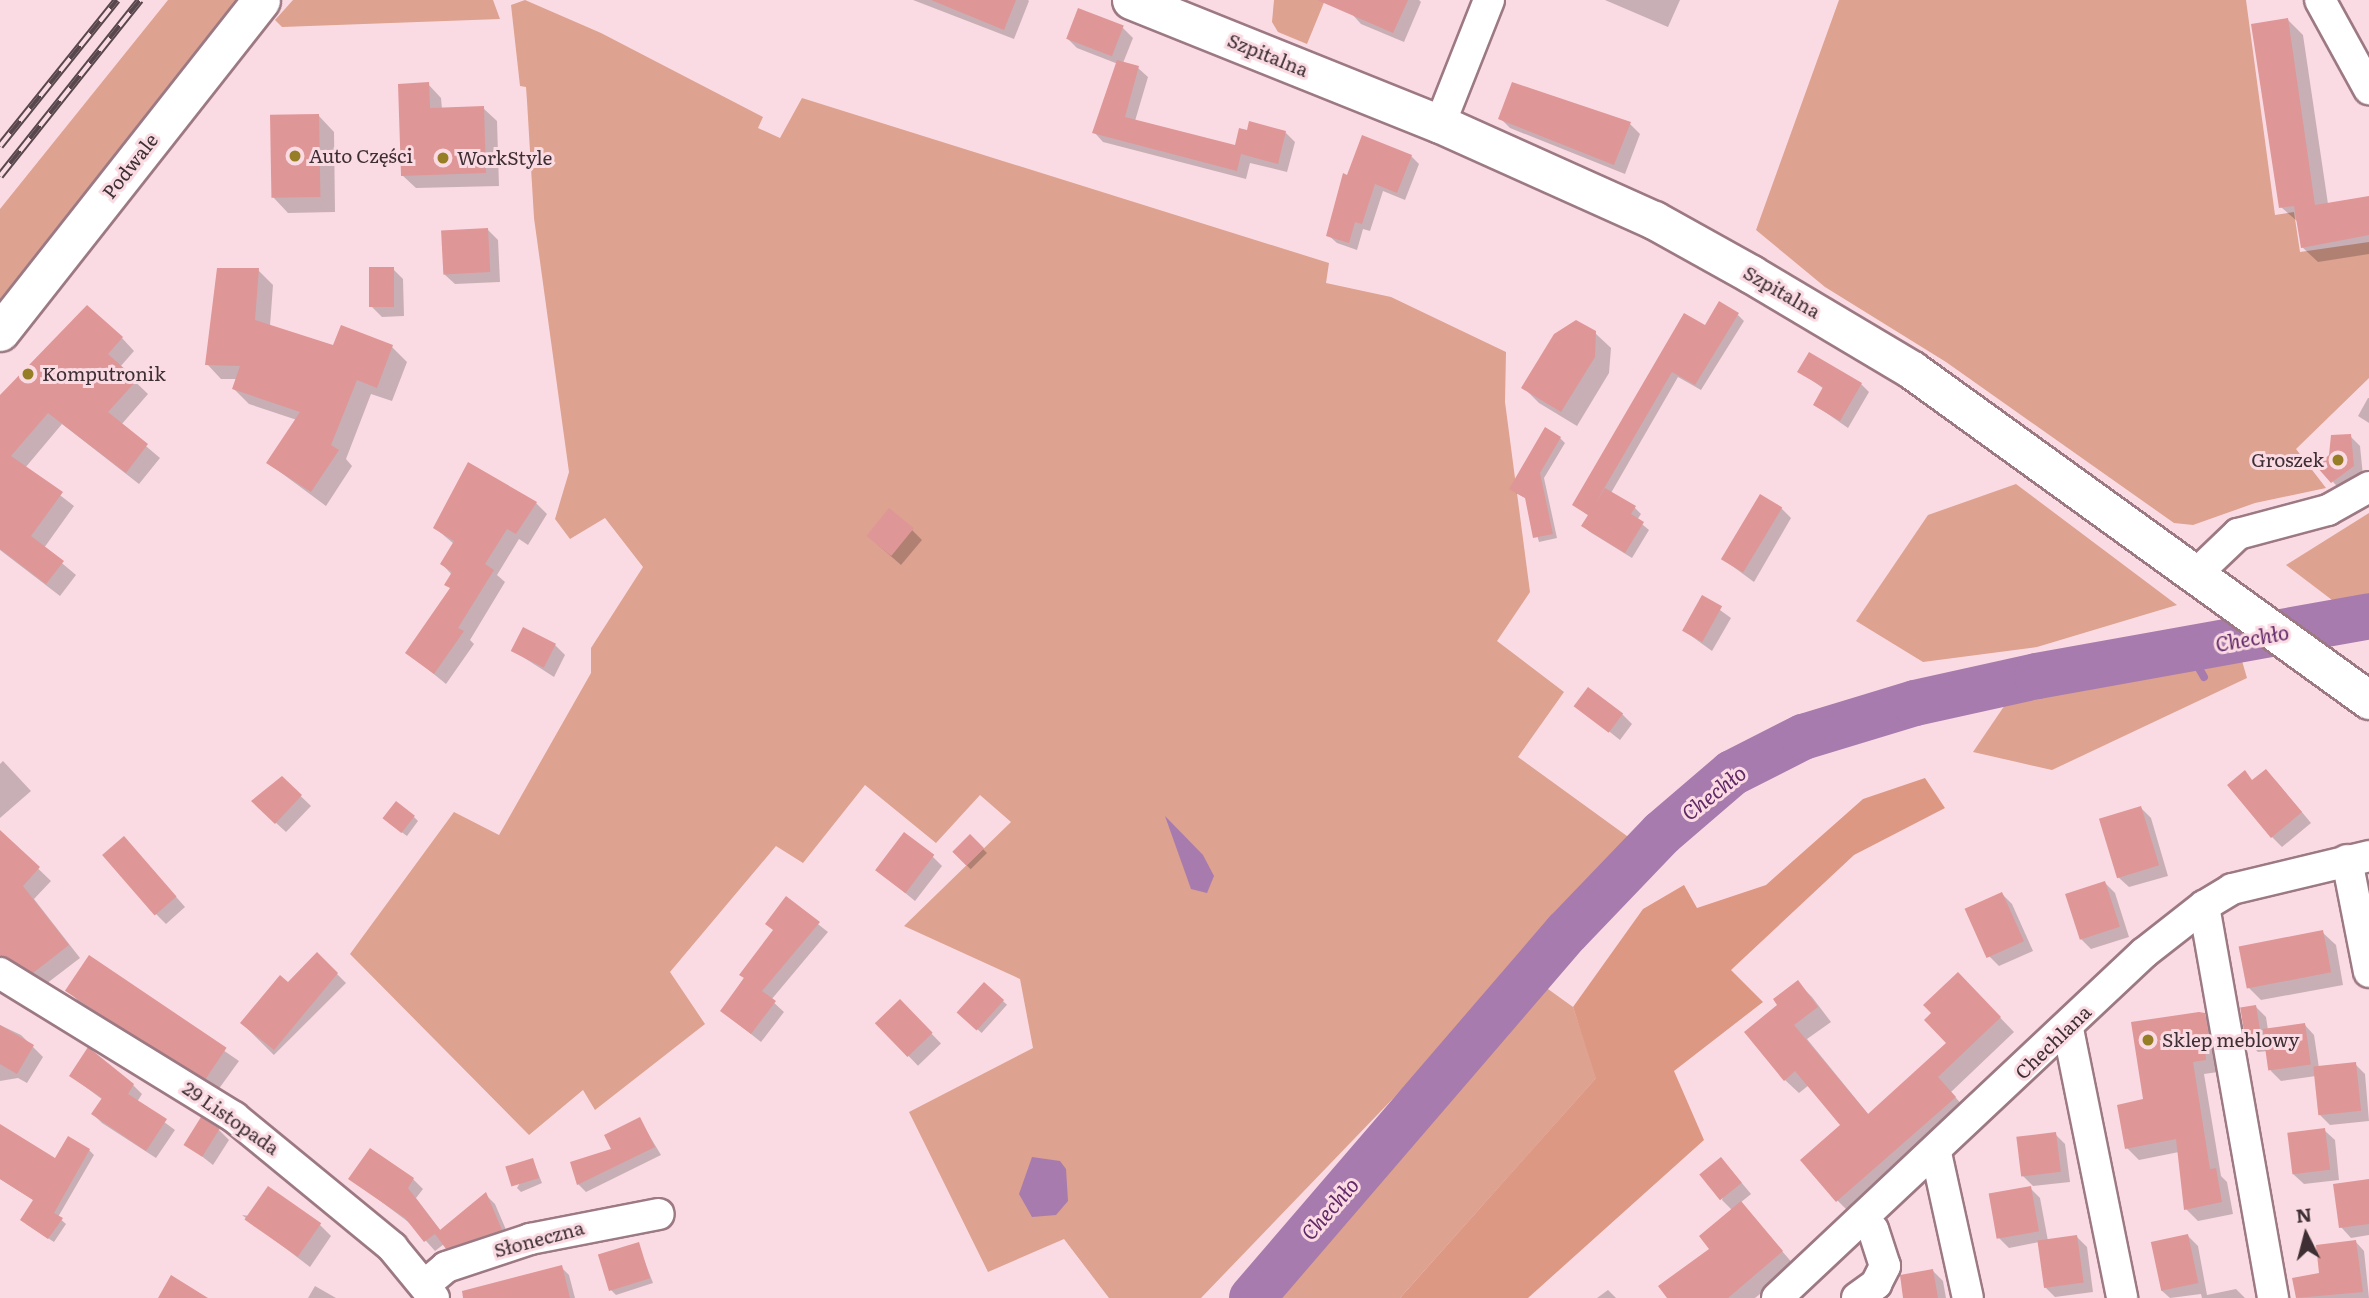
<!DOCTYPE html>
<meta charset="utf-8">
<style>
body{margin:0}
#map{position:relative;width:2369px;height:1298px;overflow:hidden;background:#fbdbe3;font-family:Literata,serif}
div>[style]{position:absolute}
.green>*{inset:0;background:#dda290}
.forest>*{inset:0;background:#dd9884}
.water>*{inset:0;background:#a77bad}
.shadow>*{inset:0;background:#0003;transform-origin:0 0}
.stream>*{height:8px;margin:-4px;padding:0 4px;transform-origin:4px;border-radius:4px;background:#a77bad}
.river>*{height:46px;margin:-23px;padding:0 23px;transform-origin:23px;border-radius:23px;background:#a77bad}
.building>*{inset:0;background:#df9697;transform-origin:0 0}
.roads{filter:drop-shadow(2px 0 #9c7983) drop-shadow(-2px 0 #9c7983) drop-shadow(0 2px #9c7983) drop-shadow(0 -2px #9c7983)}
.minor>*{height:30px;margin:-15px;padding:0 15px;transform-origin:15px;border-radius:15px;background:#fff}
.tertiary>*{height:37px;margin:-18.5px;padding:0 18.5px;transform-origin:18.5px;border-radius:18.5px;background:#fff}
.rail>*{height:8px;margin-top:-4px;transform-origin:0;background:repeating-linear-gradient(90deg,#fbdbe3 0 16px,#58474c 0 32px);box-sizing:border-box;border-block:2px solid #58474c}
.dots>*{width:19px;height:19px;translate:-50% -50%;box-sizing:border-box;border:4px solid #fbdbe3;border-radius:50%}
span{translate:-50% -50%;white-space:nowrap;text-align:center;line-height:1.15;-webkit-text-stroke:6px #fbdbe3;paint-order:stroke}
.street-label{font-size:19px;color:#3e2f34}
.poi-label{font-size:19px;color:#3e2f34}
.left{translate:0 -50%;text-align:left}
.right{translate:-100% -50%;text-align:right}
.water-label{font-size:21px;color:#602867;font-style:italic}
.north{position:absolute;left:2271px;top:1200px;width:70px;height:70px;-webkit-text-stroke:5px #fbdbe3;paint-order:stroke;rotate:354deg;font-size:19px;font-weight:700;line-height:28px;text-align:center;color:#3e2f34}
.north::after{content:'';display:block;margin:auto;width:24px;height:32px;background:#3e2f34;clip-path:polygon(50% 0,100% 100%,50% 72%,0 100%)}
</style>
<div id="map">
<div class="green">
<div style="clip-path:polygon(168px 0,236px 0,0 300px,0 209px)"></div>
<div style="clip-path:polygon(293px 0,493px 0,500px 19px,282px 27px,275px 20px)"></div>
<div style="clip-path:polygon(525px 0,601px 33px,763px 117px,758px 128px,780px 138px,802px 98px,1329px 263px,1326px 283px,1391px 297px,1506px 352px,1505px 402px,1530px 592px,1497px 641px,1564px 692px,1518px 757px,1638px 844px,1201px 1298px,1109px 1298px,1064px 1239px,988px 1272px,909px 1112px,1033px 1048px,1020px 979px,904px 926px,1011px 822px,980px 795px,936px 843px,865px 785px,803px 863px,776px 846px,670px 972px,705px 1024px,595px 1110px,583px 1090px,529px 1135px,350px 954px,454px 812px,499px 835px,591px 673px,591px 648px,643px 567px,605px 518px,570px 539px,555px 519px,569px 472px,534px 218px,527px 101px,526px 87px,520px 86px,511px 5px)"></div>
<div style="clip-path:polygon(1274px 0,1325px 0,1307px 44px,1278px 32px,1272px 22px)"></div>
<div style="clip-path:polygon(1839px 0,2246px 0,2275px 215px,2294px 212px,2300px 252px,2369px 242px,2369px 378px,2296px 449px,2326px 488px,2255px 503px,2193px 525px,2174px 523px,1946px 362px,1825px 287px,1756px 230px)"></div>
<div style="clip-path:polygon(2016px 484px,2177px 605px,2037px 647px,1923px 662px,1856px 621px,1928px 515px)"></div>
<div style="clip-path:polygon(2369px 513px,2369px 595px,2332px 600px,2286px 565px)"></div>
<div style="clip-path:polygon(2240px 654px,2247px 678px,2052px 770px,1973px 752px,2009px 699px)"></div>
<div style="clip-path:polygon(1541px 984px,1573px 1007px,1597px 1077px,1400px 1298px,1272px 1298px)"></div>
</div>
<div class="forest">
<div style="clip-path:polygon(1925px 778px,1945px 808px,1854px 855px,1731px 970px,1763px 1002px,1674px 1071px,1704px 1140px,1528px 1298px,1400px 1298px,1596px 1078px,1573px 1007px,1643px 909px,1684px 885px,1697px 908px,1766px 885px,1863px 799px)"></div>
</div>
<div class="water">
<div style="clip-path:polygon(1165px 816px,1203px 855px,1214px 876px,1207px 893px,1191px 889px)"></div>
<div style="clip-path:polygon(1032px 1157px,1060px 1161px,1066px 1169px,1068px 1201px,1056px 1215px,1032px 1217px,1019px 1194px)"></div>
</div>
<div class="shadow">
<div style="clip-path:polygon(913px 0,1028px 0,1029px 1px,1014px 39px)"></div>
<div style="clip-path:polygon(1357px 0,1419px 0,1421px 2px,1404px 42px,1361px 24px,1351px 13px)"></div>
<div style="clip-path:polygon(1605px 0,1680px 0,1668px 27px)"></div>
<div style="clip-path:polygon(2288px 20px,2303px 35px,2328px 204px,2369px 198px,2369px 254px,2318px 262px,2302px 247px,2298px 222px,2281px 207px)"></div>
<div style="clip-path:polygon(1123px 28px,1133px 38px,1123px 63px,1138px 68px,1148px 77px,1135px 121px,1236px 147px,1285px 132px,1295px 142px,1287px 172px,1250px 163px,1246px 179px,1103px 142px,1094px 132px,1118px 64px,1077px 48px,1067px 38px)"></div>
<div style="clip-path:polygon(428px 84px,441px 98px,442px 109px,483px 108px,497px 121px,499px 186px,416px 188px,402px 175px)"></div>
<div style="clip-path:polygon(319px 116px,334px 132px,335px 212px,288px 213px,273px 197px)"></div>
<div style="clip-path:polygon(1500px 118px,1630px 124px,1640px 134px,1625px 174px,1510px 128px)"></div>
<div style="clip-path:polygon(1411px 156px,1419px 164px,1405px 200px,1383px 191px,1370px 231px,1363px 229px,1357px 250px,1337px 243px,1328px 235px,1348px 177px)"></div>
<div style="clip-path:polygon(488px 230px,498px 240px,500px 282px,455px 284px,444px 274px)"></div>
<div style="clip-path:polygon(393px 269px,403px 279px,404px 316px,382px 317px,372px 307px)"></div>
<div style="clip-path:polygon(258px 270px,273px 285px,270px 326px,334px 347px,342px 327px,392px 347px,407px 362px,392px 401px,371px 394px,346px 459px,352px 466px,326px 506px,268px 463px,297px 420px,249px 404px,234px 389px,237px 379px,221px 379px,207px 364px)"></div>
<div style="clip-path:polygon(1685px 315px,1705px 327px,1738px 315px,1744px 321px,1701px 390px,1678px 377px,1611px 493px,1635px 508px,1641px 514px,1637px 520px,1649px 530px,1632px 558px,1590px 532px,1583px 526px,1589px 516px,1574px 505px)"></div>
<div style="clip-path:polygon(1595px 333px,1611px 348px,1609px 373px,1577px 426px,1539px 403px,1524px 388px)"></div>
<div style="clip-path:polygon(122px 338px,134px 351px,120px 367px,148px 394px,121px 425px,160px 458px,139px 484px,62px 424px,25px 468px,74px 506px,44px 548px,76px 575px,60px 596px,0 550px,0 398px)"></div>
<div style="clip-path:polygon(1799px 371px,1861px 384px,1869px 392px,1848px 428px,1815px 405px,1824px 389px)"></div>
<div style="clip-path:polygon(2368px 398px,2369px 398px,2369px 423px,2358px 416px)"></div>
<div style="clip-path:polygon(2350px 436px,2360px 446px,2363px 476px,2343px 492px,2333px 482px)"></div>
<div style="clip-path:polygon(1560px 438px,1565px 443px,1544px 478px,1557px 538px,1539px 542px,1527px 499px,1516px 493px)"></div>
<div style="clip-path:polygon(536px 503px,547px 514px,528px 545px,519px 539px,497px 575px,505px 582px,470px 640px,474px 644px,446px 684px,408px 653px,451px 589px,452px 575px,442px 564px,454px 544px,435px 528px)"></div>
<div style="clip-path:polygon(1781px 508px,1791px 518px,1754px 582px,1724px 560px)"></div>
<div style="clip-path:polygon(912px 530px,922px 540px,901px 565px,878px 545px)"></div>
<div style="clip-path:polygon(1702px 597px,1731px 618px,1712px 651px,1683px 630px)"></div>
<div style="clip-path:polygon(555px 645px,565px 655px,554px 677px,512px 650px)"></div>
<div style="clip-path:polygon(1577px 706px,1622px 714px,1632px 724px,1620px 740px)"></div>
<div style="clip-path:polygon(3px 761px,31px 791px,0 818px,0 764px)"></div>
<div style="clip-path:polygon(282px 778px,311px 806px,286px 832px,263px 811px)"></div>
<div style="clip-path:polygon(2253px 781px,2276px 781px,2311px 823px,2282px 847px,2272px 837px)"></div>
<div style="clip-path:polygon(2141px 808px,2151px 818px,2168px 876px,2129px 887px,2118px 877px)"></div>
<div style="clip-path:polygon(414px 817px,418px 821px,407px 836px,389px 823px)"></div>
<div style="clip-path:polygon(0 832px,51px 881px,34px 899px,80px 958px,46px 984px,0 957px)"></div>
<div style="left:970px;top:836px;width:24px;height:23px;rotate:45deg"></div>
<div style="clip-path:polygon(134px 849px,185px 907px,166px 924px,156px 914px)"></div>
<div style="clip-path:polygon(932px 856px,942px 866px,915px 901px,876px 869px)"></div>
<div style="clip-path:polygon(2105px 883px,2115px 893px,2129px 937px,2091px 949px,2081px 939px)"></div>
<div style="clip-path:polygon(2002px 894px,2012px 904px,2033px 951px,1999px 966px,1989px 956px)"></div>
<div style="clip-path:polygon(786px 899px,828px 932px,771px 1000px,784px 1012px,761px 1042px,722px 1011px,775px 931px)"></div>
<div style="clip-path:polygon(2322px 932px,2336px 945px,2343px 985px,2261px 1000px,2248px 987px)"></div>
<div style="left:317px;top:954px;width:41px;height:102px;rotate:45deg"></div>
<div style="clip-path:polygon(89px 958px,239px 1061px,218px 1090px,79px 1002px,67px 989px)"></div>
<div style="clip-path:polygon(1958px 974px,2014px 1032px,1951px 1092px,1968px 1112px,1851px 1214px,1837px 1200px,1843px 1125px,1809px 1085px,1799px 1093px,1785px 1080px,1779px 1005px,1798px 983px,1812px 997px,1831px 1022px,1807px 1039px,1869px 1115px,1948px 1043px)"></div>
<div style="left:984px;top:984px;width:31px;height:38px;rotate:42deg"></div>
<div style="left:900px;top:1001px;width:59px;height:32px;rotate:46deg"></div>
<div style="clip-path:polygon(2256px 1007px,2266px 1017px,2268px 1030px,2304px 1024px,2314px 1035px,2319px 1068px,2355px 1064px,2365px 1074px,2369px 1121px,2330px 1125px,2320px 1115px,2316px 1076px,2281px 1081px,2271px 1071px,2268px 1051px,2258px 1052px,2248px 1042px)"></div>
<div style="clip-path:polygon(2204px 1014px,2217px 1027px,2223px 1060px,2216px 1061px,2218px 1072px,2204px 1074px,2221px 1176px,2227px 1182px,2233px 1214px,2198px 1221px,2186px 1209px,2179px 1152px,2139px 1160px,2127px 1148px,2145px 1101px)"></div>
<div style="clip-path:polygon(0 1025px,21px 1035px,43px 1057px,27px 1083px,18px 1078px,0 1081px)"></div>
<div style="clip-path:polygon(71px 1076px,133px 1085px,142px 1094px,137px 1102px,175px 1130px,156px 1158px,102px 1123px,93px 1114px,103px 1100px)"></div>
<div style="clip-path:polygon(640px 1120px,661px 1155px,586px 1192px,578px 1184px)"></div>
<div style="clip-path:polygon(0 1126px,56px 1160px,89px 1150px,94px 1155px,58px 1217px,66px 1224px,54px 1242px,26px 1224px,35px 1201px,0 1179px)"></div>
<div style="clip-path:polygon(219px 1130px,229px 1140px,213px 1165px,186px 1144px)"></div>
<div style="clip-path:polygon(2324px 1130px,2335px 1140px,2339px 1180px,2304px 1184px,2293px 1174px)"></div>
<div style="clip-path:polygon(2055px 1134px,2065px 1144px,2070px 1182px,2033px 1186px,2023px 1176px)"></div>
<div style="clip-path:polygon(533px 1160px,542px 1183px,521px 1192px,517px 1188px)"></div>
<div style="clip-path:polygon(1731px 1170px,1751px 1194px,1740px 1203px,1795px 1266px,1755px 1298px,1669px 1298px,1711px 1249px,1732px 1210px,1722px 1200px)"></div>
<div style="clip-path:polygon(351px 1179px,413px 1179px,423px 1189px,416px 1198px,441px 1231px,486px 1195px,495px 1204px,510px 1239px,457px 1257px,444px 1244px,435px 1251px,411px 1224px)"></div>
<div style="clip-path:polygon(2369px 1181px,2369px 1235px,2351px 1238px,2341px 1227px)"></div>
<div style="clip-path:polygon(2030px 1188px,2040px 1198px,2048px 1241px,2077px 1237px,2087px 1247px,2093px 1292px,2055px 1297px,2045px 1287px,2039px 1242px,2009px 1248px,1998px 1237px)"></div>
<div style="clip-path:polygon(242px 1215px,320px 1225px,331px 1236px,310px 1267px)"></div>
<div style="clip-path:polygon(2188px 1236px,2198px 1246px,2207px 1295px,2236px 1289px,2245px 1298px,2202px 1298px,2201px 1294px,2170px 1298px,2161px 1290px)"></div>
<div style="clip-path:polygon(2355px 1241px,2364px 1251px,2369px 1298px,2298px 1298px,2294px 1280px,2321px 1274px)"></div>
<div style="clip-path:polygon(638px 1244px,653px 1283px,616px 1295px,611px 1290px)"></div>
<div style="clip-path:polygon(561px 1267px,569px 1275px,575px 1298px,480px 1298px)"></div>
<div style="clip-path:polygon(1933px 1271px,1943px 1281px,1946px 1298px,1905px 1298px)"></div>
<div style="clip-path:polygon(315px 1286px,336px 1298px,308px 1298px)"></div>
<div style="clip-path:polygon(1608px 1290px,1616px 1298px,1597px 1298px)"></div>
</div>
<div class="stream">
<div style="left:2343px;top:602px;width:19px;rotate:78deg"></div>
<div style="left:2189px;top:651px;width:30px;rotate:60deg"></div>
</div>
<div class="river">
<div style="left:1252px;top:1298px;width:483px;rotate:-49.3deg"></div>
<div style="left:1567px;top:932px;width:137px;rotate:-46.2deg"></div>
<div style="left:1662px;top:833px;width:92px;rotate:-40.6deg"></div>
<div style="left:1732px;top:773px;width:80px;rotate:-26.9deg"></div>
<div style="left:1803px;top:737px;width:117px;rotate:-16.9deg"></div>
<div style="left:1915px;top:703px;width:125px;rotate:-12.5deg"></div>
<div style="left:2037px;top:676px;width:337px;rotate:-10.2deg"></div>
</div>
<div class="building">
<div style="clip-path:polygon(931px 0,1016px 0,1004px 30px)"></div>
<div style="clip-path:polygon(1317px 0,1408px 0,1393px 33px)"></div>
<div style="left:1078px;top:8px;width:49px;height:33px;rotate:21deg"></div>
<div style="clip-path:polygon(2288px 18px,2315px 205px,2369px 196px,2369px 235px,2301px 248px,2294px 206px,2279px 208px,2251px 24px)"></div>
<div style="clip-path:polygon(1117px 60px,1139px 66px,1125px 117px,1235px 145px,1239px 128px,1247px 130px,1249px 121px,1286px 131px,1278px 164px,1241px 154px,1237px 171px,1092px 133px)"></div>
<div style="clip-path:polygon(429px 82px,430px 108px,484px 106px,486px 173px,401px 176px,398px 84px)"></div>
<div style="clip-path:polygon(1512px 82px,1631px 122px,1614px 165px,1498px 119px)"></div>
<div style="left:319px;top:114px;width:83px;height:49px;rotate:89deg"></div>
<div style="clip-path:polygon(1362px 135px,1412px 155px,1397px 193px,1375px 184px,1362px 224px,1355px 222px,1349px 243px,1326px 236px,1343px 173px,1347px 175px)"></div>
<div style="left:488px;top:228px;width:44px;height:47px;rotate:87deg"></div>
<div style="left:369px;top:267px;width:25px;height:40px"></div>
<div style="clip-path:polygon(217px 268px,259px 268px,255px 320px,333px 345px,341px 325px,393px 345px,377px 388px,357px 380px,331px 445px,339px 450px,311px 492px,266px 463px,300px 412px,232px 389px,240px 366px,205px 365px)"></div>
<div style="clip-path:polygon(1719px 301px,1739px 313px,1695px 385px,1672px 372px,1595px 504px,1605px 488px,1636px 506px,1631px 514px,1644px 522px,1625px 553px,1581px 526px,1588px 515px,1572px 505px,1684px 313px,1705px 325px)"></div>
<div style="clip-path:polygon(87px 305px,123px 337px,108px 354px,137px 380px,108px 412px,148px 444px,126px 473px,48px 413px,11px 456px,63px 492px,31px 536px,64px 561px,46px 584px,0 549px,0 395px)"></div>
<div style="clip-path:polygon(1576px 320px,1596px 331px,1595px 357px,1561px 412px,1521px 388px,1554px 334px)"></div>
<div style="clip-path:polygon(1809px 352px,1862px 383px,1840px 421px,1813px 405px,1823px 387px,1797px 372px)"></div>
<div style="clip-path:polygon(1545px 427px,1561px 437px,1540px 473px,1553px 534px,1533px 538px,1525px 498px,1509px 489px)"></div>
<div style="clip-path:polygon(2351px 434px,2354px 466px,2331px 483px,2316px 466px,2329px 455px,2331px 435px)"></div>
<div style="clip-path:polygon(468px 462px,537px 502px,516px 534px,507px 529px,485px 564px,494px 570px,458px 628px,464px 631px,434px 674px,405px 653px,450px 588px,444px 585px,452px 572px,440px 564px,454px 541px,433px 528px)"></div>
<div style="left:1760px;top:494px;width:26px;height:76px;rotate:31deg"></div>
<div style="left:889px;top:508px;width:32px;height:36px;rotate:39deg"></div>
<div style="left:1702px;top:595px;width:23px;height:41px;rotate:29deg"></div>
<div style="left:523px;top:627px;width:37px;height:27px;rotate:27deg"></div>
<div style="left:1588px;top:687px;width:44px;height:24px;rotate:37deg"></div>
<div style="clip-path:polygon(2266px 769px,2302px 812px,2271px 838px,2227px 785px,2245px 770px,2252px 780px)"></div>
<div style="clip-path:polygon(282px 776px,302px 795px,275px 824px,251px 801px)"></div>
<div style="left:396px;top:801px;width:24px;height:22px;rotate:38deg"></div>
<div style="left:2141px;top:806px;width:62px;height:44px;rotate:73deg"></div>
<div style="clip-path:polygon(0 830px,40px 867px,23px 886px,69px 945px,33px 973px,0 956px)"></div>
<div style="left:904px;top:832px;width:38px;height:48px;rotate:37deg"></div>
<div style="left:970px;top:834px;width:20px;height:25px;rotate:45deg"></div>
<div style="left:124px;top:836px;width:80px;height:29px;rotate:49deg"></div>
<div style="left:2105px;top:881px;width:48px;height:42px;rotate:72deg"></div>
<div style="left:2002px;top:892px;width:54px;height:41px;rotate:66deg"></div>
<div style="clip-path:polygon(786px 896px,820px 922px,762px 991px,776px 1001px,751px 1034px,720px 1011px,744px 978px,739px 975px,773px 930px,765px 924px)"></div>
<div style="left:2323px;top:930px;width:43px;height:86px;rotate:79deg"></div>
<div style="clip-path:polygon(317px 952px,338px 973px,274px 1050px,240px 1023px,280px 975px,288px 982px)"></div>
<div style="left:89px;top:955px;width:166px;height:43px;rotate:34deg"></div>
<div style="clip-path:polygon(1958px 972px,2001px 1017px,1938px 1077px,1956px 1097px,1836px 1202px,1800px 1160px,1840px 1125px,1795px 1071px,1784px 1081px,1744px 1032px,1777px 1005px,1773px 999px,1798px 980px,1818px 1007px,1794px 1025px,1868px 1114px,1946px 1043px,1924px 1020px,1931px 1013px,1923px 1005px)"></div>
<div style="left:984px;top:982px;width:27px;height:41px;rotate:42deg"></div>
<div style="left:900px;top:999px;width:47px;height:35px;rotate:46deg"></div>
<div style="left:2256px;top:1005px;width:36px;height:16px;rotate:81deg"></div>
<div style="clip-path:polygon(2199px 1012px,2205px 1013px,2211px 1048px,2205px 1049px,2206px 1060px,2193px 1062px,2210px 1169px,2216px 1168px,2222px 1202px,2184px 1210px,2176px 1139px,2125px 1149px,2117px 1105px,2143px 1099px,2131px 1022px)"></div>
<div style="left:2305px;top:1023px;width:42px;height:43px;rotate:82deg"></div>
<div style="clip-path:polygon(0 1025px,34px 1045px,17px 1074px,0 1064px)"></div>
<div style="clip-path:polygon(88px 1047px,134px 1084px,128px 1094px,167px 1119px,146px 1151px,91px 1114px,102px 1098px,69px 1076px)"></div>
<div style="left:2356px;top:1062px;width:49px;height:43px;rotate:84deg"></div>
<div style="left:201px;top:1117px;width:22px;height:33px;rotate:32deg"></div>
<div style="clip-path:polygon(640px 1117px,655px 1147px,577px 1185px,570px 1162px,611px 1149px,604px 1135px)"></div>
<div style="clip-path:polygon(0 1124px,55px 1158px,68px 1136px,90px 1149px,54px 1213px,63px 1218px,48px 1239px,20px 1220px,33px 1200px,0 1179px)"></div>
<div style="left:2325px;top:1128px;width:42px;height:38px;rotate:83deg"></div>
<div style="left:2056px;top:1132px;width:40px;height:40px;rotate:83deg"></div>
<div style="clip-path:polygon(370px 1148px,414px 1178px,408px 1188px,440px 1230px,486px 1192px,502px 1230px,446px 1249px,435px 1234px,424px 1242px,405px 1218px,348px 1179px)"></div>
<div style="left:1721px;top:1157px;width:33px;height:28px;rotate:51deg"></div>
<div style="left:533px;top:1158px;width:21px;height:29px;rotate:73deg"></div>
<div style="clip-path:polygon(2369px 1179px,2369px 1224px,2339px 1228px,2333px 1184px)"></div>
<div style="left:268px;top:1186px;width:65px;height:41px;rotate:35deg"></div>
<div style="left:2031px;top:1186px;width:46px;height:43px;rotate:80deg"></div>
<div style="clip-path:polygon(1741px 1201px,1783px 1251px,1728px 1298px,1667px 1298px,1658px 1286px,1709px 1249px,1699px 1236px)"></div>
<div style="left:2188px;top:1234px;width:50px;height:38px;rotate:78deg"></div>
<div style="left:2077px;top:1235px;width:48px;height:40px;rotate:82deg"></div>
<div style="clip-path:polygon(2356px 1240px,2363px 1292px,2296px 1298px,2292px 1278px,2319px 1273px,2316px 1245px)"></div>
<div style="left:639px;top:1242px;width:38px;height:43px;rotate:73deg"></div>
<div style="clip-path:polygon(562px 1265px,570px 1298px,463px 1298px,462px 1291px)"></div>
<div style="clip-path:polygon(1933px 1269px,1938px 1298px,1903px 1298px,1900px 1275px)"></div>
<div style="clip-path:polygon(171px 1275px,208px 1298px,158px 1298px)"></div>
</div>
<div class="roads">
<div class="minor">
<div style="left:2320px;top:0;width:102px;rotate:61.2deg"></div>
<div style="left:1440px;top:124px;width:133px;rotate:-68.4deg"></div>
<div style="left:2194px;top:576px;width:61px;rotate:-43.7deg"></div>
<div style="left:2238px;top:534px;width:93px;rotate:-14.9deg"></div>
<div style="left:2328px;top:510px;width:47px;rotate:-29.3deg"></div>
<div style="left:2347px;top:860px;width:114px;rotate:78.9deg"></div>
<div style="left:2204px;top:906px;width:398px;rotate:80deg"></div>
<div style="left:0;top:973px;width:275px;rotate:31.6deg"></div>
<div style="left:234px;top:1117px;width:205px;rotate:39.4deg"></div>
<div style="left:392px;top:1247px;width:66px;rotate:50.5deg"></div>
<div style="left:2068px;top:1029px;width:274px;rotate:78.6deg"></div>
<div style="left:1936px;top:1153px;width:148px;rotate:77.6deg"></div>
<div style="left:426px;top:1284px;width:26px;rotate:-40deg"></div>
<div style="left:446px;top:1267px;width:89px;rotate:-18.4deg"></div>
<div style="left:530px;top:1239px;width:131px;rotate:-11deg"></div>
<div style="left:1777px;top:1298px;width:504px;rotate:-43.23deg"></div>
<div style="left:2144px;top:953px;width:76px;rotate:-38.1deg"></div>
<div style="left:2204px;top:906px;width:33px;rotate:-31deg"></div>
<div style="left:2232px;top:889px;width:141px;rotate:-13.5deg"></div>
<div style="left:1857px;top:1298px;width:24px;rotate:-36deg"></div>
<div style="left:1876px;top:1284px;width:20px;rotate:-63deg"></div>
<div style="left:1885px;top:1266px;width:38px;rotate:-108deg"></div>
<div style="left:1873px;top:1230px;width:16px;rotate:-130deg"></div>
</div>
<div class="tertiary">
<div style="left:1131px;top:0;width:333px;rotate:21.9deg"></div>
<div style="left:1440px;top:124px;width:235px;rotate:24.2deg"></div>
<div style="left:1654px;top:220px;width:111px;rotate:29.1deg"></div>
<div style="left:1751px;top:274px;width:187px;rotate:30.8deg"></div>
<div style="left:1912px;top:370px;width:564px;rotate:35.83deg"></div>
<div style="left:0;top:332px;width:422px;rotate:-51.8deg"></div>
</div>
</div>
<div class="rail">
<div style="left:0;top:146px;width:187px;rotate:-51.3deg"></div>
<div style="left:0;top:176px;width:225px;rotate:-51.5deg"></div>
</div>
<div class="dots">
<div style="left:295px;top:156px;background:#967e26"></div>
<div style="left:443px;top:158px;background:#967e26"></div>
<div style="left:28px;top:374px;background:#967e26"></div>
<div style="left:2338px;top:460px;background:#967e26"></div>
<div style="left:2148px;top:1040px;background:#967e26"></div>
</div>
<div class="street-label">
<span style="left:1268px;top:55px;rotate:22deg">Szpitalna</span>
<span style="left:130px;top:166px;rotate:-52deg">Podwale</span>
<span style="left:1782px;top:292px;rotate:30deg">Szpitalna</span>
<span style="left:2053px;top:1042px;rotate:-44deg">Chechlana</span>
<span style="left:231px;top:1118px;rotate:35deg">29 Listopada</span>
<span style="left:539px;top:1239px;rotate:-15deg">Słoneczna</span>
</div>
<div class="poi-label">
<span class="left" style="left:309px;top:156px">Auto Części</span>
<span class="left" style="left:457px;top:158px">WorkStyle</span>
<span class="left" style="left:42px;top:374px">Komputronik</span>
<span class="right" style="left:2324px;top:460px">Groszek</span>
<span class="left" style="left:2162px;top:1040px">Sklep meblowy</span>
</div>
<div class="water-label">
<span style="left:2252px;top:637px;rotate:-10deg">Chechło</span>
<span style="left:1713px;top:792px;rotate:-38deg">Chechło</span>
<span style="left:1329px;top:1208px;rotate:-49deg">Chechło</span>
</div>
<div class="north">N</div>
</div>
